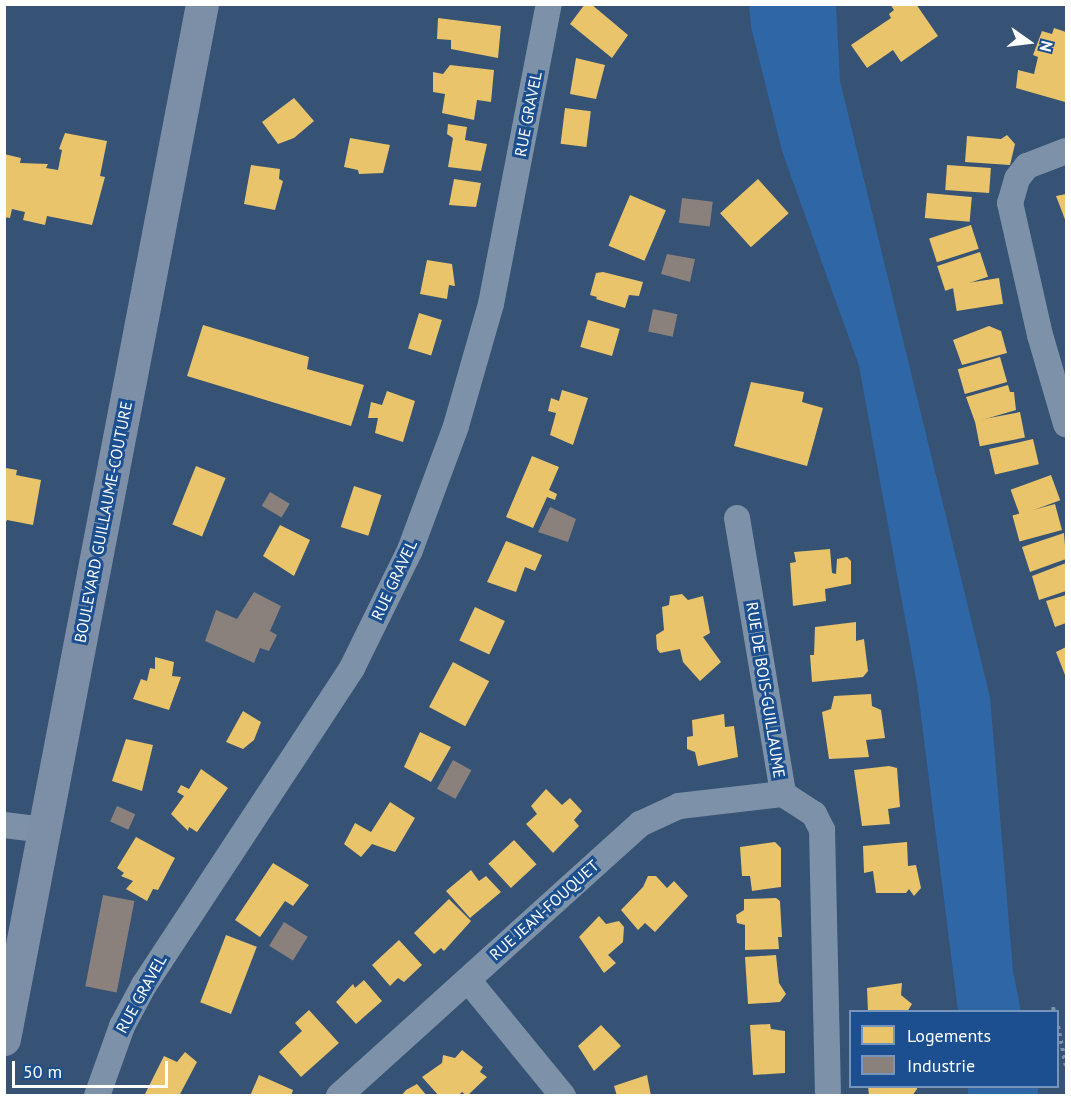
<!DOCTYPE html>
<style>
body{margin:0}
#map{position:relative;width:1071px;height:1100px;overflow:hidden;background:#365274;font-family:"PT Sans",sans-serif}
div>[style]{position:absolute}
.green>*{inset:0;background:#2f66a5;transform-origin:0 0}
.homes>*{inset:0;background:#e9c46a;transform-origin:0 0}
.industry>*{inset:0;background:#8a817c;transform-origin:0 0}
.path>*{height:4px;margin-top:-2px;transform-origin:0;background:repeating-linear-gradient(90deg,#7d92a8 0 3px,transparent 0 7.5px)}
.minor>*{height:26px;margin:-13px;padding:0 13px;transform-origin:13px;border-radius:13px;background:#7d92a8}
.primary>*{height:33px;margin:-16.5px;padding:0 16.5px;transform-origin:16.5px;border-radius:16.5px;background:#7d8ea7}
span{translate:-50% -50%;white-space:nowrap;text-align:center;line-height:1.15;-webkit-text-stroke:6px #1b4f8f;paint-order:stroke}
.street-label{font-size:16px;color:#fff}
.frame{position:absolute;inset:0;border:6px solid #fff;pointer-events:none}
.legend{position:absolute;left:849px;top:1010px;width:210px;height:78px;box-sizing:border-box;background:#1b4f8f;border:2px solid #7695bc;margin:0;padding:8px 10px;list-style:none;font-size:18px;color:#fff}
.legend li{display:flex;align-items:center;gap:12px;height:30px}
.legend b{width:30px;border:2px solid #7695bc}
.north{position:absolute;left:999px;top:12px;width:60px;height:60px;-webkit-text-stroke:4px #1b4f8f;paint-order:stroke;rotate:104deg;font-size:16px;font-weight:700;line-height:24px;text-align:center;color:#fff}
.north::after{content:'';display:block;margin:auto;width:21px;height:27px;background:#fff;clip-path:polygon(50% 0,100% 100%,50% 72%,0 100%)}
.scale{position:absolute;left:12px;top:1061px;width:156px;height:27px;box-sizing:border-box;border:3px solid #fff;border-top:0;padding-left:8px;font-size:18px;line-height:21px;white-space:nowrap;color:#fff;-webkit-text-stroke:4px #1b4f8f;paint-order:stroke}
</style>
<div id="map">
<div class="green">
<div style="clip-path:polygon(749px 5px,836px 5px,840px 81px,990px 697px,1013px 971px,1021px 1011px,958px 1011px,917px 684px,859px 366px,782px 151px,751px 27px)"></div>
<div style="left:968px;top:1087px;width:70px;height:8px"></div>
</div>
<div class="homes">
<div style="clip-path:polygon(585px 4px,591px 4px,628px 35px,612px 58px,570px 24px)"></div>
<div style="clip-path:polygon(890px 4px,916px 4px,938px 36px,901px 62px,893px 50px,867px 68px,851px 45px,891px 18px,889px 14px,894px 10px)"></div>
<div style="clip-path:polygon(438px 18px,501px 26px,498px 58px,451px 49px,451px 40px,437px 39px)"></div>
<div style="clip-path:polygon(1054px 28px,1066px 32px,1065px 102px,1016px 88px,1018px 70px,1034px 74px,1038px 57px,1033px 55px,1042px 31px,1052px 34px)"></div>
<div style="clip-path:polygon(576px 58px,605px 65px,596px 99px,570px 94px)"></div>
<div style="clip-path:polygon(450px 65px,494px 70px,491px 102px,477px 100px,474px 120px,442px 113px,445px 94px,433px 92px,433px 72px,443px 74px)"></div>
<div style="clip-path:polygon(294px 98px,314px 121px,294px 138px,278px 144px,262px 122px)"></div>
<div style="left:565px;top:108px;width:26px;height:36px;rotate:7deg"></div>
<div style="clip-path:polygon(448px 124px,467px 127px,465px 140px,487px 144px,481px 171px,448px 167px,453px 138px,447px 134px)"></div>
<div style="clip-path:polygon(65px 133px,107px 141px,100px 176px,105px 177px,92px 225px,47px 216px,45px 225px,23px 220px,25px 212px,12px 209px,10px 218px,4px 217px,4px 154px,21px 158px,20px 163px,48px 164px,46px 168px,58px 170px,62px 150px,59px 149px)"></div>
<div style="clip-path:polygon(1007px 135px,1015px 144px,1010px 165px,965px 162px,967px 136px,1001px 139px)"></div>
<div style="clip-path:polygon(350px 138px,390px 145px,383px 173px,359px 174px,358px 170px,344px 167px)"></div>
<div style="clip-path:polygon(251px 165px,280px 169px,279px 179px,283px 181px,275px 210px,244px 204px)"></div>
<div style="left:947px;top:165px;width:44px;height:25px;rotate:4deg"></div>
<div style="clip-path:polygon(454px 179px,481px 183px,476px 207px,449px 205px)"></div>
<div style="left:758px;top:179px;width:46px;height:51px;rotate:48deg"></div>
<div style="left:927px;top:193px;width:45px;height:25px;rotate:5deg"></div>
<div style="clip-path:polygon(1066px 194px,1066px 222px,1056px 196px)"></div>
<div style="left:630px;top:195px;width:39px;height:55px;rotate:23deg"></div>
<div style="left:971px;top:225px;width:25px;height:44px;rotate:72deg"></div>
<div style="left:980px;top:252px;width:26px;height:45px;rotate:72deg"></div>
<div style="clip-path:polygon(427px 260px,452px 264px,455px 286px,449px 285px,447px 299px,420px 294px)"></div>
<div style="clip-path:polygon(603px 272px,643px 282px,639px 296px,629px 295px,625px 308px,596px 299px,597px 297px,590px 295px,596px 273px)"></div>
<div style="left:999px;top:278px;width:26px;height:47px;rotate:81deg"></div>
<div style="left:419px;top:313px;width:24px;height:37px;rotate:17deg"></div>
<div style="left:588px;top:320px;width:33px;height:28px;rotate:16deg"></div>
<div style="clip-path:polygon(203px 325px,309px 357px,307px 369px,364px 385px,351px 426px,187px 376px)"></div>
<div style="clip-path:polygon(989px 326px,1001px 331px,1007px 353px,962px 365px,953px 340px)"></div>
<div style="left:1000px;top:357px;width:26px;height:44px;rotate:74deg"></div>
<div style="clip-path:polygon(751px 382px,804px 392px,802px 402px,823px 408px,807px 466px,734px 446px)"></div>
<div style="clip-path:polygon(1008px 385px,1010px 392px,1014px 392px,1016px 410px,975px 422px,966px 397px)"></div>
<div style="clip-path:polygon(562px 390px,588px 398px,573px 445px,550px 435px,556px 413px,548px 411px,551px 398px,559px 401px)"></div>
<div style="clip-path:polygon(387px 391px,415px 401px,403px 442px,375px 433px,378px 418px,368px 418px,371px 402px,382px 405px)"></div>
<div style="left:1020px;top:412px;width:26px;height:46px;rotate:79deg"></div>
<div style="left:1033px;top:439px;width:26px;height:45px;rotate:77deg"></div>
<div style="clip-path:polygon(532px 456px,559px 467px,549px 490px,557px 494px,555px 500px,547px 497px,533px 528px,506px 517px)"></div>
<div style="left:196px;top:466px;width:32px;height:63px;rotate:22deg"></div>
<div style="clip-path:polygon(6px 468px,17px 470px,16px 475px,41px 480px,33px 525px,7px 520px,4px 526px)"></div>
<div style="left:1051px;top:475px;width:27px;height:43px;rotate:70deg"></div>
<div style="left:354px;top:486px;width:29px;height:43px;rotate:18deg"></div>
<div style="left:1055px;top:504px;width:27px;height:44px;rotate:75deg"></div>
<div style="clip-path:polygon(280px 525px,310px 540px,294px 576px,263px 556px)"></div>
<div style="clip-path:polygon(1064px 533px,1066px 559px,1030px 572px,1022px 547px)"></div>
<div style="clip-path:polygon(506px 541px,542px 555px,535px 571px,525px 567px,516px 592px,487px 582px)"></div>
<div style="clip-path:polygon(830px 549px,832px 573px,836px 574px,837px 559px,847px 557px,851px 561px,851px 584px,825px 589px,826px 601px,793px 606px,790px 563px,796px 562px,794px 552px)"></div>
<div style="clip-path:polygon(1066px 563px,1066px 591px,1039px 600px,1032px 576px)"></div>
<div style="clip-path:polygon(682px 594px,688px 600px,703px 596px,710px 633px,703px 637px,721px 662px,700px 681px,683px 662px,680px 649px,660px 653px,657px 649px,656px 635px,664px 630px,662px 607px,669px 605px,670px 596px)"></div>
<div style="clip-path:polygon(1066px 595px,1066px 623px,1055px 627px,1046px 601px)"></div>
<div style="left:475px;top:607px;width:33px;height:37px;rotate:25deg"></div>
<div style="clip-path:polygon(856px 622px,856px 641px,864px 639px,868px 671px,863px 677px,812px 682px,810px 655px,814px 655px,815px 627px)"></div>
<div style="clip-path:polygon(1066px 647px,1066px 675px,1065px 675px,1056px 652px)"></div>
<div style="clip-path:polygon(155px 657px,174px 662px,172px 676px,181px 677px,169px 710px,133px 699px,141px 679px,147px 681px,150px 668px,155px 669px)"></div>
<div style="left:453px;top:662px;width:41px;height:51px;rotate:28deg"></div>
<div style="clip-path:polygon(871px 694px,872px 706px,881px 710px,885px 738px,866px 740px,869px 757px,829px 759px,822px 712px,831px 709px,834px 696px)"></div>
<div style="clip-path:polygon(243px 711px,261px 722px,254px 740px,243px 749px,226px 742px)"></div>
<div style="clip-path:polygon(724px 714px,725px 727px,734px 726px,738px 757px,698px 766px,695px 752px,687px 749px,687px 737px,693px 736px,692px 720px)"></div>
<div style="clip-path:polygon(420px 732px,451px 747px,431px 782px,404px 767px)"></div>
<div style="clip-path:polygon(126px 739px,153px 745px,142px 791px,112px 781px)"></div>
<div style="clip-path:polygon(889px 766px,897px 768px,900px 807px,888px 809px,890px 824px,862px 826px,854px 770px)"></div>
<div style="clip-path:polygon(201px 769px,228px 788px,197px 832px,189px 827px,188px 831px,171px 814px,184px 796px,177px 792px,181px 785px,189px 789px)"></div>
<div style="clip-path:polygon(546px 789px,562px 805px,570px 798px,582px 811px,574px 820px,579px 826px,553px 853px,526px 824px,537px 814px,531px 806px)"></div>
<div style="clip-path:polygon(390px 802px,415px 818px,395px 852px,372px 844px,361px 857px,344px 844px,355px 823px,371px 832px)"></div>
<div style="clip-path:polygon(136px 837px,175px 858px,158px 890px,153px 889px,147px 901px,126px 889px,133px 881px,121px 876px,124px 873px,117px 868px)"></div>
<div style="left:514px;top:840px;width:33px;height:35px;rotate:47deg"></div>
<div style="clip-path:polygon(775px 842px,781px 848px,781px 887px,752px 891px,750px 876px,742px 876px,740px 847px)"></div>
<div style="clip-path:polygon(907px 842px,908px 866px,916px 865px,921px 888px,914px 896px,909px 889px,906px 893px,876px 893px,873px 871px,864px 873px,863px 846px)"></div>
<div style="clip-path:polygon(273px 863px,309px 885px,293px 906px,285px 901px,260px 937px,235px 920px)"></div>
<div style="clip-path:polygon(471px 870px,479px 881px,486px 876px,501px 892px,470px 918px,446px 891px)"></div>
<div style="clip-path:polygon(648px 876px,656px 876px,667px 888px,674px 881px,688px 896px,655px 932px,645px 923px,638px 930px,621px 910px,643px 887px)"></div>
<div style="clip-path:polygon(776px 898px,780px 901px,782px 937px,778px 937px,779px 949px,745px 950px,745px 925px,737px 923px,736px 915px,744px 910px,744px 899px)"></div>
<div style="clip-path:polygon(449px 899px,471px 921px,444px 951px,441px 948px,434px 954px,414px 933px)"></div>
<div style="clip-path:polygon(599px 916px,606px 924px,619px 921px,624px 927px,623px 942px,608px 955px,616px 963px,604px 973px,579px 937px)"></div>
<div style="left:226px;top:935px;width:33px;height:72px;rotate:21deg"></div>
<div style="clip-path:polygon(399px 940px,422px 965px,404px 982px,398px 978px,390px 986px,372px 965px)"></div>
<div style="clip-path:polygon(776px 955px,779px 983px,786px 994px,780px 1002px,748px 1004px,745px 957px)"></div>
<div style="clip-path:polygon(364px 980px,382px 1001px,356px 1024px,336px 1002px,353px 984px,355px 988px)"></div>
<div style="clip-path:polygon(902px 983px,901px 995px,912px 1004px,907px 1012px,868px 1012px,867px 988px)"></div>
<div style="clip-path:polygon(309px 1010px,339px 1043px,301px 1077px,279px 1052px,302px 1031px,295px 1023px)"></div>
<div style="clip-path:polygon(770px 1024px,771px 1029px,785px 1031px,785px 1073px,753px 1075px,750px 1025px)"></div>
<div style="clip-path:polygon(601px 1025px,621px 1046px,594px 1071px,578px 1046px)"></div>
<div style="clip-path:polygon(462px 1050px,483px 1067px,480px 1072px,487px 1077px,467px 1096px,462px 1092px,458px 1096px,439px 1096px,422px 1077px,442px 1063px,443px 1055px,455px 1058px)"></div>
<div style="clip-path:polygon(185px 1052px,197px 1062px,179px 1096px,144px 1096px,164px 1056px,177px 1062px)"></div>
<div style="clip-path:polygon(259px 1075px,293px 1090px,291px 1096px,250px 1096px)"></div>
<div style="clip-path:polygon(647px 1075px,651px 1096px,617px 1096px,614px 1086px)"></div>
<div style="clip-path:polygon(417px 1084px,427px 1096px,401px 1096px,406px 1090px)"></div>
<div style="clip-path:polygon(868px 1086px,917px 1086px,917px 1089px,912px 1096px,869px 1096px)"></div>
</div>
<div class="industry">
<div style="left:682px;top:198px;width:31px;height:25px;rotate:7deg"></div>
<div style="clip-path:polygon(667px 254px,695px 259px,690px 282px,661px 274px)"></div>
<div style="left:653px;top:309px;width:25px;height:23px;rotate:12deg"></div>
<div style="left:270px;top:492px;width:23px;height:16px;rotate:31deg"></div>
<div style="clip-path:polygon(550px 507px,576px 519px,568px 542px,538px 532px)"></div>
<div style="clip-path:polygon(254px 592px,281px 606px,270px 631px,277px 635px,269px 651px,260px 648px,254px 663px,205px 641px,216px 610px,237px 619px)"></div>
<div style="left:453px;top:760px;width:21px;height:33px;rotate:29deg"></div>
<div style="left:117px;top:806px;width:20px;height:17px;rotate:24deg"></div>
<div style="left:103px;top:895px;width:32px;height:93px;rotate:11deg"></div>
<div style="left:284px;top:922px;width:28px;height:28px;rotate:32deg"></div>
</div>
<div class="path">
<div style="left:1053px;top:1007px;width:5px;rotate:79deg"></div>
<div style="left:1058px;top:1026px;width:42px;rotate:79deg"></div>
</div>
<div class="minor">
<div style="left:1066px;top:151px;width:42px;rotate:159deg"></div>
<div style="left:1027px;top:166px;width:16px;rotate:128deg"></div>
<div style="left:1017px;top:179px;width:25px;rotate:106deg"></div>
<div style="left:1010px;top:203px;width:135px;rotate:77.2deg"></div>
<div style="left:1040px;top:335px;width:93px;rotate:73.7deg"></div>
<div style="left:737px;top:518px;width:280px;rotate:80.5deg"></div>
<div style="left:783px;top:794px;width:37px;rotate:33deg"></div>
<div style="left:814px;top:814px;width:18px;rotate:63deg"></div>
<div style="left:822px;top:830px;width:266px;rotate:88.7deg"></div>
<div style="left:4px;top:825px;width:40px;rotate:7.1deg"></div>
<div style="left:468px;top:980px;width:150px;rotate:50.7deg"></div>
<div style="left:97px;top:1096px;width:74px;rotate:-70.3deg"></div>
<div style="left:122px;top:1026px;width:47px;rotate:-61.8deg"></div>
<div style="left:144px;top:985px;width:379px;rotate:-56.7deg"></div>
<div style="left:352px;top:668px;width:131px;rotate:-63.8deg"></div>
<div style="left:410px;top:550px;width:132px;rotate:-69.6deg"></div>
<div style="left:456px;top:426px;width:127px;rotate:-74deg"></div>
<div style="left:491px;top:304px;width:306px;rotate:-79.1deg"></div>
<div style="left:339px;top:1096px;width:406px;rotate:-42.1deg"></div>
<div style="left:640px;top:824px;width:43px;rotate:-24.8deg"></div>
<div style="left:679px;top:806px;width:105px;rotate:-6.6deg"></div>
</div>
<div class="primary">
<div style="left:4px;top:1039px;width:1054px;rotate:-79.17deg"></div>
</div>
<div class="street-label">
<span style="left:528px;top:114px;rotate:-79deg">RUE GRAVEL</span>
<span style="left:103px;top:522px;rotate:-79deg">BOULEVARD GUILLAUME-COUTURE</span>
<span style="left:394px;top:580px;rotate:-65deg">RUE GRAVEL</span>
<span style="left:766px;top:690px;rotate:81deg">RUE DE BOIS-GUILLAUME</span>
<span style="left:544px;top:910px;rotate:-42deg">RUE JEAN-FOUQUET</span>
<span style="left:141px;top:994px;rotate:-61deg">RUE GRAVEL</span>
</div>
<div class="frame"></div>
<ul class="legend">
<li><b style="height:16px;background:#e9c46a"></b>Logements</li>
<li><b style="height:16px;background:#8a817c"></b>Industrie</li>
</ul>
<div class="north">N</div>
<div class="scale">50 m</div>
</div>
